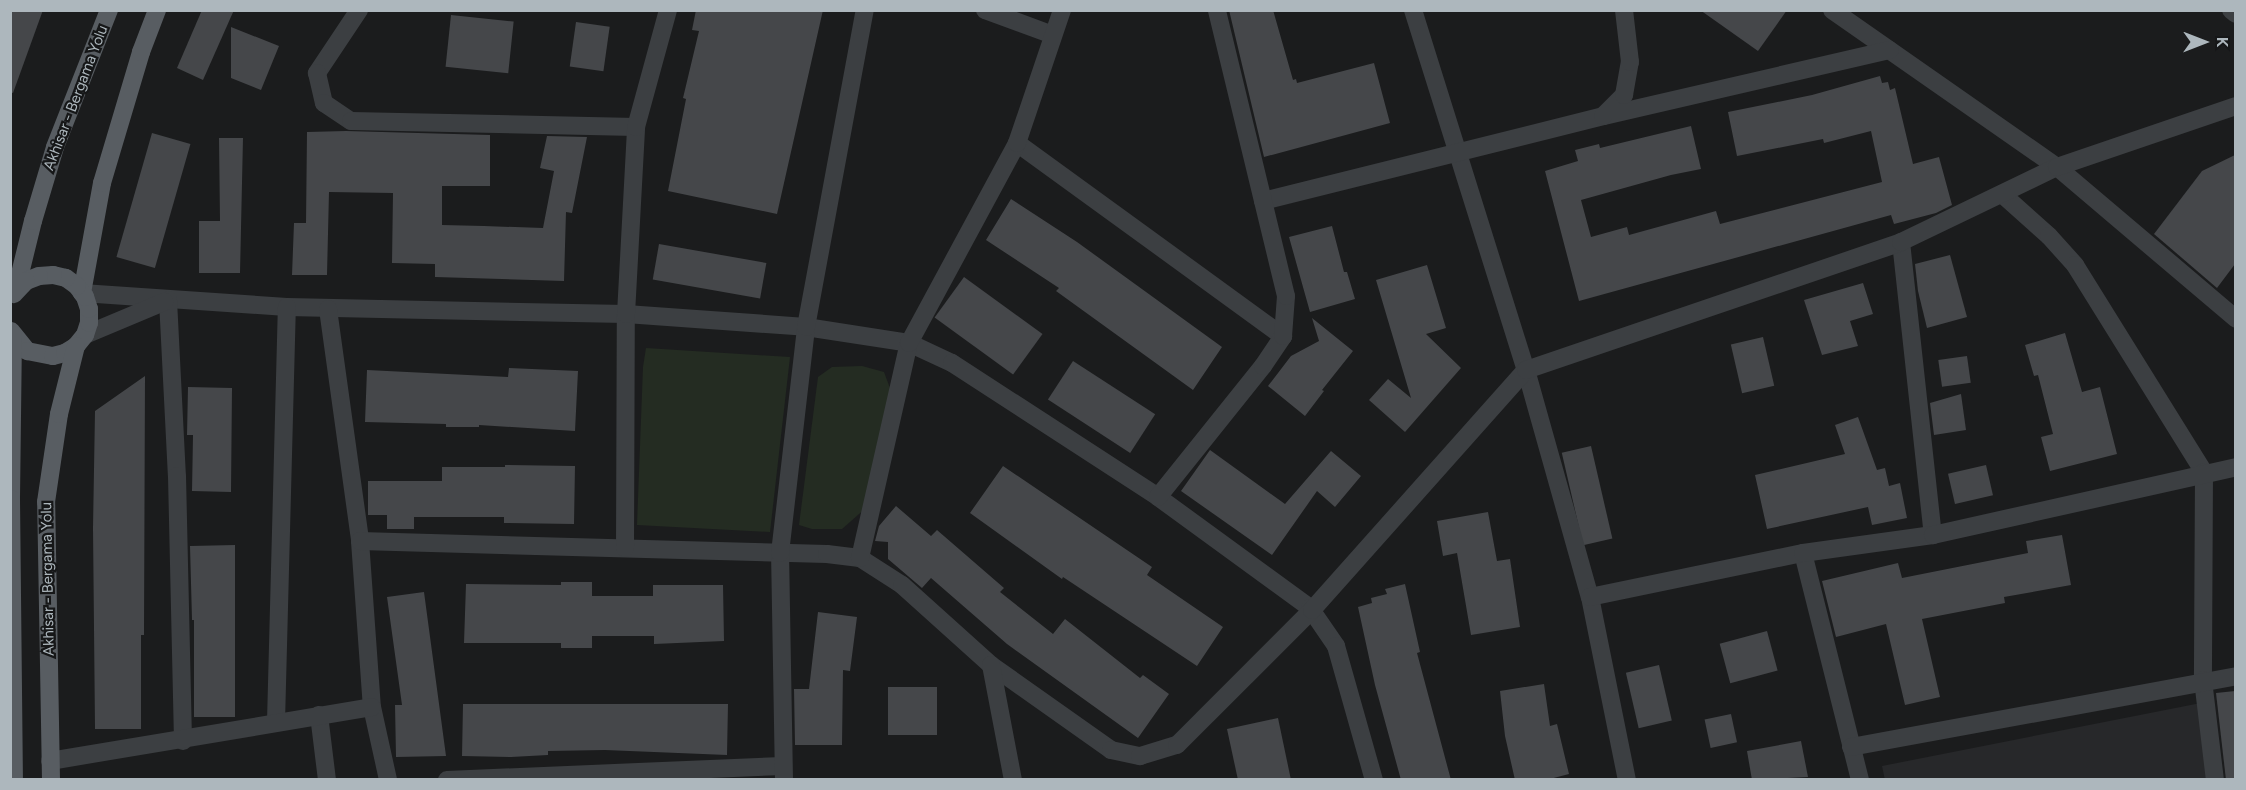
<!DOCTYPE html>
<style>
body{margin:0}
#map{position:relative;width:2246px;height:790px;overflow:hidden;background:#1b1c1d;font-family:Figtree,sans-serif}
div>[style]{position:absolute}
.built>*{inset:0;background:#27282a}
.green>*{inset:0;background:#242c22}
.building>*{inset:0;background:#45474a;transform-origin:0 0}
.minor>*{height:18px;margin:-9px;padding:0 9px;transform-origin:9px;border-radius:9px;background:#3c3f42}
.major>*{height:18px;margin:-9px;padding:0 9px;transform-origin:9px;border-radius:9px;background:#585d62}
span{translate:-50% -50%;white-space:nowrap;text-align:center;line-height:1.15;-webkit-text-stroke:4.5px #161718;paint-order:stroke}
.street-label{font-size:15px;color:#adb7bd}
.frame{position:absolute;inset:0;border:12px solid #adb7bd;pointer-events:none}
.north{position:absolute;left:2174px;top:12px;width:60px;height:60px;-webkit-text-stroke:4px #161718;paint-order:stroke;rotate:90deg;font-size:16px;font-weight:700;line-height:24px;text-align:center;color:#adb7bd}
.north::after{content:'';display:block;margin:auto;width:21px;height:27px;background:#adb7bd;clip-path:polygon(50% 0,100% 100%,50% 72%,0 100%)}
</style>
<div id="map">
<div class="built">
<div style="clip-path:polygon(2211px 701px,2221px 779px,1885px 780px,1882px 766px)"></div>
</div>
<div class="green">
<div style="clip-path:polygon(646px 348px,790px 357px,770px 532px,637px 525px,643px 367px)"></div>
<div style="clip-path:polygon(862px 366px,884px 372px,891px 391px,867px 507px,842px 529px,812px 529px,799px 525px,818px 377px,832px 367px)"></div>
</div>
<div class="building">
<div style="clip-path:polygon(10px 10px,43px 10px,13px 93px,10px 92px)"></div>
<div style="clip-path:polygon(202px 10px,234px 10px,203px 80px,177px 68px)"></div>
<div style="clip-path:polygon(696px 10px,823px 10px,777px 214px,668px 191px,686px 99px,683px 98px,699px 31px,692px 30px)"></div>
<div style="clip-path:polygon(1229px 10px,1273px 10px,1293px 80px,1296px 79px,1297px 83px,1374px 63px,1390px 123px,1264px 157px)"></div>
<div style="clip-path:polygon(1700px 10px,1787px 10px,1758px 51px)"></div>
<div style="left:451px;top:15px;width:63px;height:52px;rotate:6deg"></div>
<div style="left:576px;top:22px;width:34px;height:45px;rotate:8deg"></div>
<div style="clip-path:polygon(231px 27px,279px 46px,261px 90px,231px 78px)"></div>
<div style="clip-path:polygon(1880px 76px,1882px 83px,1888px 82px,1890px 90px,1895px 88px,1913px 164px,1939px 157px,1952px 205px,1936px 213px,1894px 224px,1891px 215px,1579px 301px,1545px 171px,1578px 161px,1575px 150px,1599px 144px,1600px 148px,1691px 126px,1701px 169px,1671px 175px,1581px 200px,1591px 237px,1627px 227px,1629px 235px,1716px 211px,1720px 224px,1882px 182px,1871px 131px,1824px 143px,1823px 139px,1737px 156px,1728px 112px,1812px 95px)"></div>
<div style="clip-path:polygon(346px 131px,490px 135px,490px 186px,442px 186px,442px 225px,484px 226px,543px 228px,554px 171px,540px 168px,547px 136px,587px 137px,572px 213px,566px 212px,564px 281px,435px 277px,435px 264px,392px 263px,393px 193px,329px 192px,327px 275px,292px 275px,294px 223px,306px 223px,307px 132px)"></div>
<div style="left:152px;top:133px;width:40px;height:129px;rotate:16deg"></div>
<div style="clip-path:polygon(219px 138px,243px 138px,240px 273px,199px 273px,199px 221px,220px 221px)"></div>
<div style="clip-path:polygon(2235px 155px,2235px 264px,2217px 288px,2154px 234px,2202px 171px)"></div>
<div style="clip-path:polygon(1011px 199px,1077px 242px,1222px 347px,1193px 390px,1056px 291px,1059px 288px,986px 240px)"></div>
<div style="clip-path:polygon(1332px 226px,1344px 272px,1347px 272px,1355px 299px,1310px 312px,1289px 237px)"></div>
<div style="left:659px;top:244px;width:109px;height:36px;rotate:10deg"></div>
<div style="clip-path:polygon(1950px 255px,1967px 317px,1927px 328px,1918px 291px,1915px 264px)"></div>
<div style="clip-path:polygon(1427px 265px,1446px 328px,1426px 334px,1461px 368px,1405px 432px,1369px 400px,1388px 379px,1411px 398px,1376px 280px)"></div>
<div style="left:964px;top:277px;width:97px;height:50px;rotate:36deg"></div>
<div style="clip-path:polygon(1863px 283px,1873px 314px,1850px 321px,1858px 346px,1822px 355px,1804px 300px)"></div>
<div style="clip-path:polygon(1312px 318px,1353px 351px,1322px 390px,1324px 391px,1305px 416px,1268px 386px,1291px 356px,1319px 341px)"></div>
<div style="clip-path:polygon(2065px 333px,2082px 392px,2100px 387px,2117px 454px,2050px 471px,2041px 437px,2053px 434px,2038px 375px,2034px 376px,2025px 345px)"></div>
<div style="left:1763px;top:337px;width:50px;height:33px;rotate:77deg"></div>
<div style="left:1967px;top:356px;width:27px;height:29px;rotate:82deg"></div>
<div style="left:1073px;top:361px;width:98px;height:46px;rotate:33deg"></div>
<div style="clip-path:polygon(509px 368px,578px 371px,575px 431px,479px 425px,479px 427px,446px 427px,446px 424px,365px 422px,367px 370px,508px 377px)"></div>
<div style="clip-path:polygon(145px 376px,144px 635px,141px 635px,141px 729px,95px 729px,93px 528px,95px 411px)"></div>
<div style="clip-path:polygon(188px 387px,232px 388px,231px 492px,192px 491px,193px 435px,187px 435px)"></div>
<div style="clip-path:polygon(1961px 394px,1966px 430px,1934px 435px,1930px 403px)"></div>
<div style="clip-path:polygon(1858px 417px,1877px 470px,1885px 468px,1889px 486px,1900px 483px,1907px 518px,1872px 525px,1868px 507px,1767px 529px,1755px 475px,1845px 454px,1835px 425px)"></div>
<div style="left:1591px;top:446px;width:95px;height:30px;rotate:77deg"></div>
<div style="clip-path:polygon(1210px 450px,1285px 504px,1331px 451px,1361px 476px,1335px 507px,1317px 491px,1272px 555px,1181px 491px)"></div>
<div style="clip-path:polygon(505px 465px,575px 466px,574px 524px,504px 523px,504px 517px,414px 517px,414px 529px,387px 529px,387px 515px,368px 515px,368px 481px,442px 481px,442px 467px,505px 467px)"></div>
<div style="left:1986px;top:465px;width:31px;height:39px;rotate:77deg"></div>
<div style="clip-path:polygon(1003px 466px,1152px 567px,1147px 575px,1223px 627px,1197px 666px,1063px 577px,1062px 579px,970px 513px)"></div>
<div style="clip-path:polygon(896px 506px,931px 536px,937px 530px,1004px 588px,1000px 592px,1053px 634px,1065px 619px,1140px 678px,1143px 675px,1169px 694px,1138px 738px,1007px 644px,931px 578px,922px 588px,888px 559px,888px 542px,875px 541px,879px 526px)"></div>
<div style="clip-path:polygon(1488px 512px,1497px 561px,1510px 559px,1520px 627px,1471px 635px,1457px 553px,1443px 556px,1437px 521px)"></div>
<div style="clip-path:polygon(2062px 535px,2071px 585px,2004px 597px,2005px 603px,1922px 619px,1940px 697px,1905px 705px,1886px 624px,1836px 637px,1822px 581px,1898px 563px,1902px 578px,2028px 553px,2026px 541px)"></div>
<div style="clip-path:polygon(235px 545px,235px 717px,194px 717px,194px 620px,192px 620px,190px 546px)"></div>
<div style="clip-path:polygon(561px 582px,592px 582px,592px 596px,653px 596px,653px 585px,723px 585px,724px 641px,654px 644px,654px 636px,592px 636px,592px 648px,561px 648px,561px 643px,464px 643px,466px 584px,561px 585px)"></div>
<div style="clip-path:polygon(1405px 584px,1420px 652px,1417px 653px,1451px 780px,1401px 780px,1375px 685px,1358px 607px,1372px 603px,1371px 598px,1387px 594px,1385px 589px)"></div>
<div style="clip-path:polygon(424px 592px,446px 756px,396px 757px,395px 705px,402px 705px,387px 597px)"></div>
<div style="clip-path:polygon(818px 612px,857px 617px,850px 671px,843px 670px,842px 745px,795px 745px,794px 689px,809px 689px)"></div>
<div style="left:1767px;top:631px;width:41px;height:49px;rotate:75deg"></div>
<div style="left:1659px;top:665px;width:57px;height:34px;rotate:77deg"></div>
<div style="clip-path:polygon(1544px 684px,1550px 726px,1557px 724px,1569px 774px,1546px 780px,1515px 780px,1505px 736px,1500px 691px)"></div>
<div style="left:888px;top:687px;width:49px;height:48px"></div>
<div style="clip-path:polygon(2235px 691px,2235px 779px,2226px 780px,2216px 693px)"></div>
<div style="clip-path:polygon(463px 704px,728px 704px,727px 755px,605px 750px,548px 751px,548px 755px,511px 757px,462px 756px)"></div>
<div style="left:1731px;top:714px;width:29px;height:27px;rotate:78deg"></div>
<div style="clip-path:polygon(1278px 718px,1291px 780px,1238px 780px,1227px 729px)"></div>
<div style="clip-path:polygon(1801px 741px,1808px 777px,1752px 780px,1747px 751px)"></div>
</div>
<div class="minor">
<div style="left:359px;top:10px;width:76px;rotate:123.7deg"></div>
<div style="left:317px;top:73px;width:31px;rotate:77deg"></div>
<div style="left:324px;top:103px;width:32px;rotate:34deg"></div>
<div style="left:351px;top:121px;width:285px;rotate:1.2deg"></div>
<div style="left:985px;top:10px;width:72px;rotate:20.2deg"></div>
<div style="left:1413px;top:10px;width:377px;rotate:72.6deg"></div>
<div style="left:1526px;top:370px;width:236px;rotate:74.3deg"></div>
<div style="left:1590px;top:597px;width:187px;rotate:78.6deg"></div>
<div style="left:1832px;top:10px;width:274px;rotate:34.9deg"></div>
<div style="left:2057px;top:167px;width:235px;rotate:40.3deg"></div>
<div style="left:2231px;top:10px;width:6px;rotate:39deg"></div>
<div style="left:1604px;top:116px;width:293px;rotate:-13deg"></div>
<div style="left:1017px;top:143px;width:329px;rotate:36deg"></div>
<div style="left:2002px;top:194px;width:63px;rotate:41.8deg"></div>
<div style="left:2049px;top:236px;width:39px;rotate:48deg"></div>
<div style="left:2075px;top:265px;width:244px;rotate:58.1deg"></div>
<div style="left:2204px;top:472px;width:208px;rotate:90.3deg"></div>
<div style="left:2203px;top:680px;width:101px;rotate:83.2deg"></div>
<div style="left:1263px;top:201px;width:350px;rotate:-14deg"></div>
<div style="left:1603px;top:116px;width:30px;rotate:-45deg"></div>
<div style="left:1624px;top:95px;width:34px;rotate:-80deg"></div>
<div style="left:1630px;top:62px;width:52px;rotate:-96.6deg"></div>
<div style="left:1901px;top:242px;width:295px;rotate:83.8deg"></div>
<div style="left:82px;top:293px;width:205px;rotate:3.9deg"></div>
<div style="left:287px;top:307px;width:339px;rotate:1.2deg"></div>
<div style="left:626px;top:314px;width:180px;rotate:4.1deg"></div>
<div style="left:806px;top:327px;width:104px;rotate:8.8deg"></div>
<div style="left:909px;top:343px;width:47px;rotate:24.9deg"></div>
<div style="left:952px;top:363px;width:246px;rotate:33deg"></div>
<div style="left:1158px;top:497px;width:188px;rotate:36.1deg"></div>
<div style="left:1310px;top:608px;width:46px;rotate:55.6deg"></div>
<div style="left:1336px;top:646px;width:139px;rotate:74.2deg"></div>
<div style="left:168px;top:300px;width:176px;rotate:87.1deg"></div>
<div style="left:177px;top:476px;width:265px;rotate:88.7deg"></div>
<div style="left:328px;top:309px;width:234px;rotate:82.1deg"></div>
<div style="left:360px;top:541px;width:166px;rotate:85.9deg"></div>
<div style="left:372px;top:707px;width:75px;rotate:77.6deg"></div>
<div style="left:85px;top:335px;width:86px;rotate:-22.7deg"></div>
<div style="left:1158px;top:497px;width:168px;rotate:-51.3deg"></div>
<div style="left:1263px;top:366px;width:36px;rotate:-56deg"></div>
<div style="left:1283px;top:336px;width:40px;rotate:-85.7deg"></div>
<div style="left:1286px;top:296px;width:294px;rotate:-103.6deg"></div>
<div style="left:360px;top:541px;width:467px;rotate:1.6deg"></div>
<div style="left:827px;top:554px;width:33px;rotate:7deg"></div>
<div style="left:860px;top:558px;width:50px;rotate:32.7deg"></div>
<div style="left:902px;top:585px;width:120px;rotate:42deg"></div>
<div style="left:991px;top:665px;width:147px;rotate:35.3deg"></div>
<div style="left:1111px;top:750px;width:30px;rotate:12deg"></div>
<div style="left:1140px;top:756px;width:39px;rotate:-17deg"></div>
<div style="left:1177px;top:745px;width:191px;rotate:-45deg"></div>
<div style="left:1312px;top:610px;width:322px;rotate:-48.3deg"></div>
<div style="left:1526px;top:370px;width:396px;rotate:-18.8deg"></div>
<div style="left:1901px;top:242px;width:173px;rotate:-25.7deg"></div>
<div style="left:2057px;top:167px;width:189px;rotate:-18.8deg"></div>
<div style="left:625px;top:548px;width:234px;rotate:-89.8deg"></div>
<div style="left:626px;top:314px;width:187px;rotate:-86.9deg"></div>
<div style="left:636px;top:127px;width:121px;rotate:-74.7deg"></div>
<div style="left:1803px;top:553px;width:234px;rotate:75.9deg"></div>
<div style="left:860px;top:558px;width:221px;rotate:-77.2deg"></div>
<div style="left:909px;top:343px;width:227px;rotate:-61.6deg"></div>
<div style="left:1017px;top:143px;width:140px;rotate:-71.3deg"></div>
<div style="left:1590px;top:597px;width:217px;rotate:-11.7deg"></div>
<div style="left:1803px;top:553px;width:131px;rotate:-7.9deg"></div>
<div style="left:1933px;top:535px;width:311px;rotate:-12.6deg"></div>
<div style="left:991px;top:665px;width:117px;rotate:79.2deg"></div>
<div style="left:319px;top:715px;width:65px;rotate:83deg"></div>
<div style="left:276px;top:722px;width:415px;rotate:-88.5deg"></div>
<div style="left:1851px;top:747px;width:391px;rotate:-10.4deg"></div>
<div style="left:50px;top:761px;width:326px;rotate:-9.5deg"></div>
<div style="left:447px;top:780px;width:336px;rotate:-2.4deg"></div>
<div style="left:784px;top:780px;width:227px;rotate:-91deg"></div>
<div style="left:780px;top:553px;width:227px;rotate:-83.4deg"></div>
<div style="left:806px;top:327px;width:322px;rotate:-79.5deg"></div>
</div>
<div class="major">
<div style="left:16px;top:290px;width:71px;rotate:-76.2deg"></div>
<div style="left:33px;top:221px;width:77px;rotate:-73.4deg"></div>
<div style="left:55px;top:147px;width:147px;rotate:-68.5deg"></div>
<div style="left:82px;top:293px;width:112px;rotate:-79.7deg"></div>
<div style="left:102px;top:183px;width:137px;rotate:-73.4deg"></div>
<div style="left:141px;top:52px;width:45px;rotate:-69.1deg"></div>
<div style="left:11px;top:331px;width:26px;rotate:51deg"></div>
<div style="left:27px;top:351px;width:26px;rotate:11deg"></div>
<div style="left:53px;top:356px;width:12px;rotate:-14deg"></div>
<div style="left:65px;top:353px;width:13px;rotate:-32deg"></div>
<div style="left:76px;top:346px;width:14px;rotate:-51deg"></div>
<div style="left:85px;top:335px;width:13px;rotate:-72deg"></div>
<div style="left:89px;top:323px;width:14px;rotate:-90deg"></div>
<div style="left:89px;top:309px;width:13px;rotate:-108deg"></div>
<div style="left:85px;top:297px;width:14px;rotate:-126deg"></div>
<div style="left:77px;top:286px;width:14px;rotate:-144deg"></div>
<div style="left:66px;top:278px;width:13px;rotate:-167deg"></div>
<div style="left:53px;top:275px;width:14px;rotate:176deg"></div>
<div style="left:39px;top:276px;width:14px;rotate:159deg"></div>
<div style="left:26px;top:281px;width:18px;rotate:133deg"></div>
<div style="left:13px;top:335px;width:164px;rotate:90.7deg"></div>
<div style="left:11px;top:499px;width:281px;rotate:89.4deg"></div>
<div style="left:51px;top:780px;width:278px;rotate:-91deg"></div>
<div style="left:46px;top:502px;width:89px;rotate:-81.6deg"></div>
<div style="left:59px;top:414px;width:70px;rotate:-76deg"></div>
</div>
<div class="street-label">
<span style="left:76px;top:98px;rotate:-69deg">Akhisar - Bergama Yolu</span>
<span style="left:48px;top:579px;rotate:-91deg">Akhisar - Bergama Yolu</span>
</div>
<div class="frame"></div>
<div class="north">K</div>
</div>
